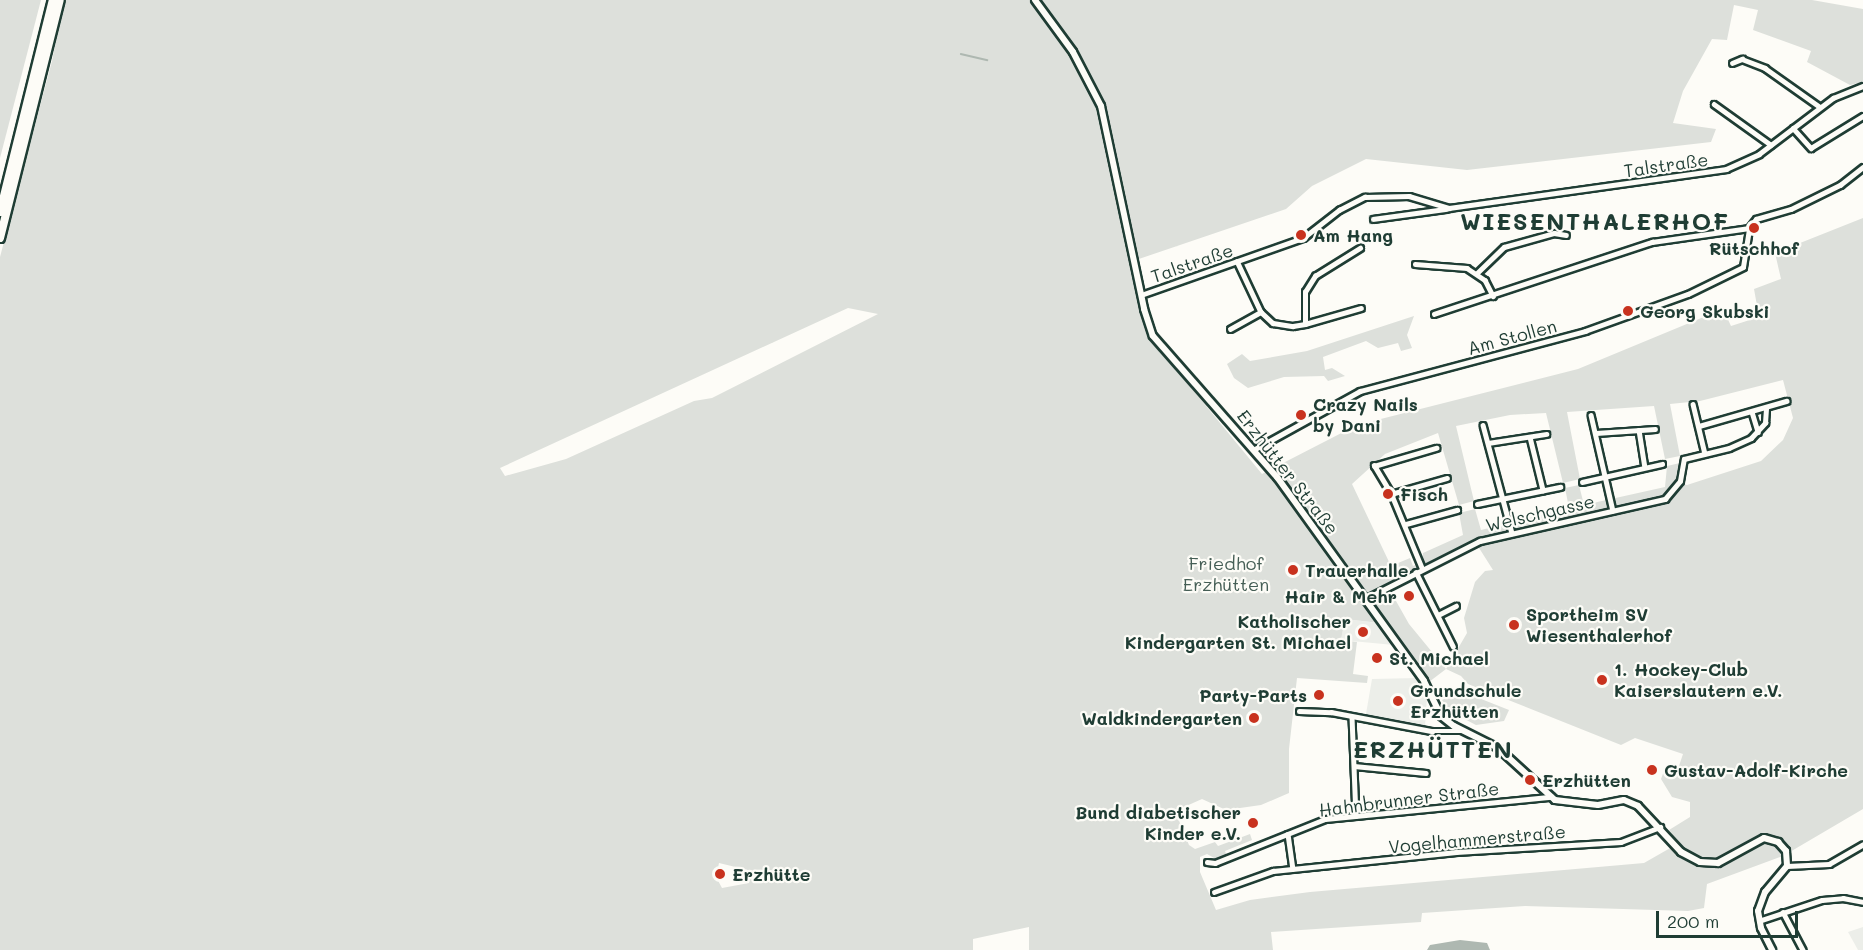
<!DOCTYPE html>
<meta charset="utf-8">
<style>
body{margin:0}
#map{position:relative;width:1863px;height:950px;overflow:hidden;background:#fdfcf7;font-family:Mali,sans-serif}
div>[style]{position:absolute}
.built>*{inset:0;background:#eceee9}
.green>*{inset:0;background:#dde0db}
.water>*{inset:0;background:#aeb8b1}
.stream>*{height:1.5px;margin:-0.75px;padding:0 0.75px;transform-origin:0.75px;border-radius:0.75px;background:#aeb8b1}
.roads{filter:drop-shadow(2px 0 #1f3d34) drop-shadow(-2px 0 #1f3d34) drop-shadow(0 2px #1f3d34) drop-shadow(0 -2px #1f3d34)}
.street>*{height:4.5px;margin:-2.25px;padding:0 2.25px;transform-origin:2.25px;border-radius:2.25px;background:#fdfcf7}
.secondary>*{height:6px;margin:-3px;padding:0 3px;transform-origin:3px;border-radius:3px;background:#fdfcf7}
.highway>*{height:8px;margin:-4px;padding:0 4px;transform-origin:4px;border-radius:4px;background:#fdfcf7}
.dots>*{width:16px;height:16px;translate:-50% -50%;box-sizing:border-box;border:3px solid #fdfcf7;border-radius:50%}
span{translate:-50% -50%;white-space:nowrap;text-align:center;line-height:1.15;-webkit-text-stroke:4.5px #fdfcf7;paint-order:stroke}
.street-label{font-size:18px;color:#1f3d34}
.poi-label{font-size:18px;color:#1f3d34;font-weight:700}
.left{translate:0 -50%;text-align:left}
.right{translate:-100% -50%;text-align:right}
.park-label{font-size:18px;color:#455e55}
.district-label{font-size:24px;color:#1f3d34;font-weight:700;letter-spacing:1.5px}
.scale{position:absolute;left:1656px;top:911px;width:142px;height:27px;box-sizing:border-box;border:3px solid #1f3d34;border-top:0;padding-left:8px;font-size:18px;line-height:21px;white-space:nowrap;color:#1f3d34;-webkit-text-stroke:4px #fdfcf7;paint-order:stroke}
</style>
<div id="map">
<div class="built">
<div style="clip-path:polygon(1345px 619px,1378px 623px,1394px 645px,1341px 640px)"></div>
<div style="clip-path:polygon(1417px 678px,1427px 698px,1425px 726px,1366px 714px,1372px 679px)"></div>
<div style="clip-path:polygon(1863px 927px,1863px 950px,1858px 950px,1848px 932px)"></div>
</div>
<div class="green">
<div style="clip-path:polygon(0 0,41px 0,0 158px)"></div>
<div style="clip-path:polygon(evenodd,64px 0,1812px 0,1863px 9px,1863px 82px,1850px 85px,1807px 62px,1811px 51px,1753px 30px,1758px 10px,1734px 5px,1727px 40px,1712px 39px,1683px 91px,1673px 123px,1716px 129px,1711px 142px,1467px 170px,1366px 159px,1312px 186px,1286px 209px,1130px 262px,1138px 305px,1151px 339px,1262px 474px,1357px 425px,1578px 369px,1723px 309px,1731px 326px,1759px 317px,1754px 289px,1781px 279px,1775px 253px,1863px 218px,1863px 809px,1783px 856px,1707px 884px,1704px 908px,1688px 911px,1525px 906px,1422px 913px,1421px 922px,1271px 932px,1273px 950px,1029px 950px,1029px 927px,973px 939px,973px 950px,0 950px,0 257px,52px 61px,64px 0,848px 308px,878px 314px,712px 398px,694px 401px,566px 459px,505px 476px,500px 468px,848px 308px,64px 0,1783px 380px,1793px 418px,1783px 440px,1761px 461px,1687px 485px,1676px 483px,1680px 463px,1667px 466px,1665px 487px,1584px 505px,1579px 485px,1565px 488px,1569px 508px,1481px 530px,1475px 509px,1459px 513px,1463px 535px,1423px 553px,1423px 565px,1474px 540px,1493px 570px,1485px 571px,1475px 582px,1464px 618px,1467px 633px,1446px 669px,1409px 624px,1387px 585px,1419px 568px,1418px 564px,1413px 566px,1410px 558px,1391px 566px,1352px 484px,1385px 454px,1438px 433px,1459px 505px,1474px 501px,1456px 426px,1510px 415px,1546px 413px,1563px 483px,1580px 479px,1567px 412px,1654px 406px,1665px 459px,1680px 456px,1670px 404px,1700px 401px,1783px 380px,64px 0,1345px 619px,1388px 624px,1429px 682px,1446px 669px,1461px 676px,1468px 684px,1621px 745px,1635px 738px,1683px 754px,1676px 775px,1664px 771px,1661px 779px,1672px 797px,1690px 802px,1690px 817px,1669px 830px,1679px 843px,1644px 863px,1310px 892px,1250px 900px,1216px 910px,1200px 872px,1200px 857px,1207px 854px,1216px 859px,1227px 856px,1225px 851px,1252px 840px,1250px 834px,1218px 846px,1215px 842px,1195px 849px,1189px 845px,1175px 811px,1202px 799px,1226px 810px,1261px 805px,1289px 793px,1289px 749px,1297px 678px,1367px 683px,1368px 676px,1353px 674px,1357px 642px,1341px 640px,1345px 619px,64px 0,719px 863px,752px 871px,749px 883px,722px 888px,716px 877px,719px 863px)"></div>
<div style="clip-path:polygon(1414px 316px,1407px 335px,1412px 348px,1401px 351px,1398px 343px,1378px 348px,1366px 341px,1323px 357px,1325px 370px,1332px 368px,1345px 376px,1328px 381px,1324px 376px,1284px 377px,1248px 388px,1234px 378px,1227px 364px,1242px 354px,1250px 361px,1307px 351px)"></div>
<div style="clip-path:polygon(1268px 444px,1277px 451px,1275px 467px,1262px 451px)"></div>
<div style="clip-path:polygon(1461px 691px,1509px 710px,1504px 721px,1476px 725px,1451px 712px,1442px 700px)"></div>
</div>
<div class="water">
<div style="clip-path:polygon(1460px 940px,1487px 943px,1490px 950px,1427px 950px,1430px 945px)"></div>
</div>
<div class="stream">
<div style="left:961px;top:54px;width:27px;rotate:13deg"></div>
</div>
<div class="roads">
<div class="street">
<div style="left:1732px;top:63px;width:11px;rotate:-22deg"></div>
<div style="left:1742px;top:59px;width:25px;rotate:21deg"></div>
<div style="left:1765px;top:68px;width:67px;rotate:35.3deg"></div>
<div style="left:1714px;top:104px;width:70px;rotate:35.7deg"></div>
<div style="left:1793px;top:128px;width:27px;rotate:48deg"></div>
<div style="left:1811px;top:148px;width:61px;rotate:-31.6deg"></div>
<div style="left:1373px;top:219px;width:74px;rotate:-7.8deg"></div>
<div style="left:1237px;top:261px;width:56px;rotate:64.8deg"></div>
<div style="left:1261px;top:312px;width:16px;rotate:43deg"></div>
<div style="left:1273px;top:323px;width:20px;rotate:9deg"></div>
<div style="left:1293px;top:326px;width:12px;rotate:-9deg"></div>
<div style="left:1305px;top:324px;width:32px;rotate:-90deg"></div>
<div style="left:1305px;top:292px;width:19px;rotate:-58deg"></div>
<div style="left:1315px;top:276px;width:53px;rotate:-31.9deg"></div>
<div style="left:1415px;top:264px;width:52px;rotate:4.4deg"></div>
<div style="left:1467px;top:268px;width:22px;rotate:34deg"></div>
<div style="left:1485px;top:280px;width:18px;rotate:63deg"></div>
<div style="left:1477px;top:273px;width:37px;rotate:-44deg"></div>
<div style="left:1504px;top:247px;width:52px;rotate:-15.6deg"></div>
<div style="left:1554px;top:233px;width:12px;rotate:9deg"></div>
<div style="left:1141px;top:295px;width:172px;rotate:-19.4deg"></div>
<div style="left:1303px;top:238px;width:46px;rotate:-37.9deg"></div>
<div style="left:1339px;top:210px;width:29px;rotate:-27deg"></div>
<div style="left:1365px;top:197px;width:44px;rotate:-1.3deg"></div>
<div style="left:1409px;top:196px;width:42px;rotate:16.7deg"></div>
<div style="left:1449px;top:208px;width:280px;rotate:-8deg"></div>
<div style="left:1726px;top:169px;width:36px;rotate:-24deg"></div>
<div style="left:1759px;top:154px;width:93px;rotate:-37.1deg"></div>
<div style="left:1833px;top:98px;width:32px;rotate:-22deg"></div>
<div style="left:1434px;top:314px;width:230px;rotate:-18.3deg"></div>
<div style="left:1652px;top:242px;width:98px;rotate:-8.2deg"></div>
<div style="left:1305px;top:324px;width:58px;rotate:-15.9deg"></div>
<div style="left:1230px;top:329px;width:35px;rotate:-29deg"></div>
<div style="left:1693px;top:404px;width:51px;rotate:76.5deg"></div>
<div style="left:1752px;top:412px;width:21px;rotate:73deg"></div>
<div style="left:1591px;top:415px;width:98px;rotate:77.1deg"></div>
<div style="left:1483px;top:425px;width:112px;rotate:75deg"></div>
<div style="left:1699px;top:426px;width:91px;rotate:-16deg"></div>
<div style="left:1639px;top:430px;width:37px;rotate:81deg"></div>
<div style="left:1596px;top:433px;width:59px;rotate:-3.9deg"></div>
<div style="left:1530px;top:437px;width:55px;rotate:76.2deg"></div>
<div style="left:1488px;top:443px;width:59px;rotate:-8.8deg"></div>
<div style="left:1255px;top:449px;width:120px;rotate:-28.9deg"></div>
<div style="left:1360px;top:391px;width:233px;rotate:-14.9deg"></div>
<div style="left:1585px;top:331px;width:109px;rotate:-19.8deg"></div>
<div style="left:1688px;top:294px;width:61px;rotate:-26.1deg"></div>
<div style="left:1743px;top:267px;width:39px;rotate:-81deg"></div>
<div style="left:1749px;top:228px;width:11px;rotate:-52deg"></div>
<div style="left:1756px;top:219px;width:36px;rotate:-16deg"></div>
<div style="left:1791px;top:209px;width:55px;rotate:-26.1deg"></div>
<div style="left:1840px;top:185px;width:29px;rotate:-38deg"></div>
<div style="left:1582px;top:482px;width:82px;rotate:-12.7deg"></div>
<div style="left:1391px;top:494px;width:58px;rotate:-15.9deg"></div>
<div style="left:1477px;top:504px;width:85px;rotate:-11.6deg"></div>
<div style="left:1406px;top:524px;width:53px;rotate:-15.4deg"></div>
<div style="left:1422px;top:569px;width:81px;rotate:-112.5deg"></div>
<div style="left:1391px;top:494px;width:33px;rotate:-121deg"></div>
<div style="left:1374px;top:466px;width:65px;rotate:-16.2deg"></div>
<div style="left:1416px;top:572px;width:83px;rotate:63.4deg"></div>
<div style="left:1365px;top:599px;width:129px;rotate:-26.8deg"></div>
<div style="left:1480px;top:541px;width:190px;rotate:-12.8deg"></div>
<div style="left:1665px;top:499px;width:23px;rotate:-50deg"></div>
<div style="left:1680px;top:481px;width:22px;rotate:-80deg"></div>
<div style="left:1684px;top:459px;width:46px;rotate:-13.7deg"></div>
<div style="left:1729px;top:448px;width:24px;rotate:-24deg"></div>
<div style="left:1751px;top:438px;width:21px;rotate:-47deg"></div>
<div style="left:1765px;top:423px;width:15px;rotate:-86deg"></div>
<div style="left:1438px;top:615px;width:20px;rotate:-27deg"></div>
<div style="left:1299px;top:711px;width:32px;rotate:2deg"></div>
<div style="left:1331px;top:712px;width:103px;rotate:10.7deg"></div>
<div style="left:1432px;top:731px;width:33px"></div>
<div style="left:1352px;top:717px;width:99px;rotate:87.7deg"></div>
<div style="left:1354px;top:766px;width:72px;rotate:5.6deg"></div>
<div style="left:1288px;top:834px;width:35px;rotate:82deg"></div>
<div style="left:1207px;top:862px;width:8px;rotate:7deg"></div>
<div style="left:1215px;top:863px;width:118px;rotate:-21.8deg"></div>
<div style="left:1325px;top:819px;width:227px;rotate:-5.6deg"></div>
<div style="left:1787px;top:866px;width:42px;rotate:-2.7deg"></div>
<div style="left:1829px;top:864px;width:39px;rotate:-30deg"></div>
<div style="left:1214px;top:892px;width:63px;rotate:-19.6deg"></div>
<div style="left:1273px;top:871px;width:184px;rotate:-5.9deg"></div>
<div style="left:1456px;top:852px;width:165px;rotate:-3.5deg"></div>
<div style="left:1621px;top:842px;width:42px;rotate:-21deg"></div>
<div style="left:1783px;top:912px;width:43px;rotate:62.2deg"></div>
<div style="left:1759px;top:921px;width:66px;rotate:-18.4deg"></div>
<div style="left:1822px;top:900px;width:21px;rotate:-5deg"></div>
<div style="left:1843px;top:898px;width:20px;rotate:11deg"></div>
</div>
<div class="secondary">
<div style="left:1035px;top:0;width:64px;rotate:53.8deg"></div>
<div style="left:1073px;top:52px;width:61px;rotate:62.6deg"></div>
<div style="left:1101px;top:106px;width:208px;rotate:78deg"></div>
<div style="left:1144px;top:309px;width:28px;rotate:72deg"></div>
<div style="left:1153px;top:336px;width:188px;rotate:48.7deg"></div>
<div style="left:1277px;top:477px;width:251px;rotate:54.2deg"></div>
<div style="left:1424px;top:681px;width:39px;rotate:64deg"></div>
<div style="left:1441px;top:716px;width:16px;rotate:38deg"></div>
<div style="left:1454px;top:726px;width:49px;rotate:26.6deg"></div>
<div style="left:1498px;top:748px;width:77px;rotate:42.4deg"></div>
<div style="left:1555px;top:800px;width:43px;rotate:6.6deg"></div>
<div style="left:1598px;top:805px;width:26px;rotate:-11deg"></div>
<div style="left:1624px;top:800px;width:15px;rotate:23deg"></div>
<div style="left:1638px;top:806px;width:63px;rotate:46.9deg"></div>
<div style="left:1681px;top:852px;width:21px;rotate:28deg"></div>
<div style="left:1700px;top:862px;width:18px;rotate:3deg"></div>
<div style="left:1718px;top:863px;width:52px;rotate:-28.5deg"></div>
<div style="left:1764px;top:838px;width:15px;rotate:16deg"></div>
<div style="left:1778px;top:842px;width:12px;rotate:48deg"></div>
<div style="left:1786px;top:851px;width:15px;rotate:86deg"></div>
<div style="left:1787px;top:866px;width:34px;rotate:130deg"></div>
<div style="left:1765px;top:892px;width:20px;rotate:110deg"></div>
<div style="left:1758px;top:911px;width:17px;rotate:80deg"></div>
<div style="left:1761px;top:928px;width:25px;rotate:63deg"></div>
</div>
<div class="highway">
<div style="left:0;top:212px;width:219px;rotate:-76deg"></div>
<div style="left:0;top:238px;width:245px;rotate:-75.9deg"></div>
</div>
</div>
<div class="dots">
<div style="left:1754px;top:228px;background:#c8321e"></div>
<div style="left:1301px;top:235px;background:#c8321e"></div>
<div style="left:1628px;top:311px;background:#c8321e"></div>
<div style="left:1301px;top:415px;background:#c8321e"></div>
<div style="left:1388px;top:494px;background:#c8321e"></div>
<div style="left:1293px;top:570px;background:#c8321e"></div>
<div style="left:1409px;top:596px;background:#c8321e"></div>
<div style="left:1514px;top:625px;background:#c8321e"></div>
<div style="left:1363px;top:632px;background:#c8321e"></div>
<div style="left:1377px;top:658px;background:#c8321e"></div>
<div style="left:1602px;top:680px;background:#c8321e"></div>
<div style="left:1319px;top:695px;background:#c8321e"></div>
<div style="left:1398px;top:701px;background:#c8321e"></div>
<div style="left:1254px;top:718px;background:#c8321e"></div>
<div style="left:1652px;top:770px;background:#c8321e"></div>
<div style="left:1530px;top:780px;background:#c8321e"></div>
<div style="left:1253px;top:823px;background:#c8321e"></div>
<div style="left:720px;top:874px;background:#c8321e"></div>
</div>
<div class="street-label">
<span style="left:1666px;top:165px;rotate:-8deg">Talstraße</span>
<span style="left:1192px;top:263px;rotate:-19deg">Talstraße</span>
<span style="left:1512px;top:337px;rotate:-15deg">Am Stollen</span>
<span style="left:1288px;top:472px;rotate:52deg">Erzhütter Straße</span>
<span style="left:1540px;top:513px;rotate:-13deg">Welschgasse</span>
<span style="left:1409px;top:799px;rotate:-7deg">Hahnbrunner Straße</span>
<span style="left:1477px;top:839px;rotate:-5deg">Vogelhammerstraße</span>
</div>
<div class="poi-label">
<span class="left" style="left:1313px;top:235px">Am Hang</span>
<span style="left:1754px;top:248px">Rütschhof</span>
<span class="left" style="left:1640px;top:311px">Georg Skubski</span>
<span class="left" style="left:1313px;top:415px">Crazy Nails<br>by Dani</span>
<span class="left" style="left:1400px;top:494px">Fisch</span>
<span class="left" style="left:1305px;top:570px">Trauerhalle</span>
<span class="right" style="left:1397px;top:596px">Hair &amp; Mehr</span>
<span class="left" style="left:1526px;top:625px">Sportheim SV<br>Wiesenthalerhof</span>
<span class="right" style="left:1351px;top:632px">Katholischer<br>Kindergarten St. Michael</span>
<span class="left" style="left:1389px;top:658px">St. Michael</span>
<span class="left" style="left:1614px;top:680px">1. Hockey-Club<br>Kaiserslautern e.V.</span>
<span class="left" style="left:1410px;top:701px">Grundschule<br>Erzhütten</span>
<span class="right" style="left:1307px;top:695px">Party-Parts</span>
<span class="right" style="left:1242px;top:718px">Waldkindergarten</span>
<span class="left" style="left:1664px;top:770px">Gustav-Adolf-Kirche</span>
<span class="left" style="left:1542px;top:780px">Erzhütten</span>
<span class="right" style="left:1241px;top:823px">Bund diabetischer<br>Kinder e.V.</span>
<span class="left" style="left:732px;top:874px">Erzhütte</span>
</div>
<div class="park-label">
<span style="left:1226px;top:574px">Friedhof<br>Erzhütten</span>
</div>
<div class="district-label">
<span style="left:1595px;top:221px">WIESENTHALERHOF</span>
<span style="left:1433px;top:749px">ERZHÜTTEN</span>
</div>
<div class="scale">200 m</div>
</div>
